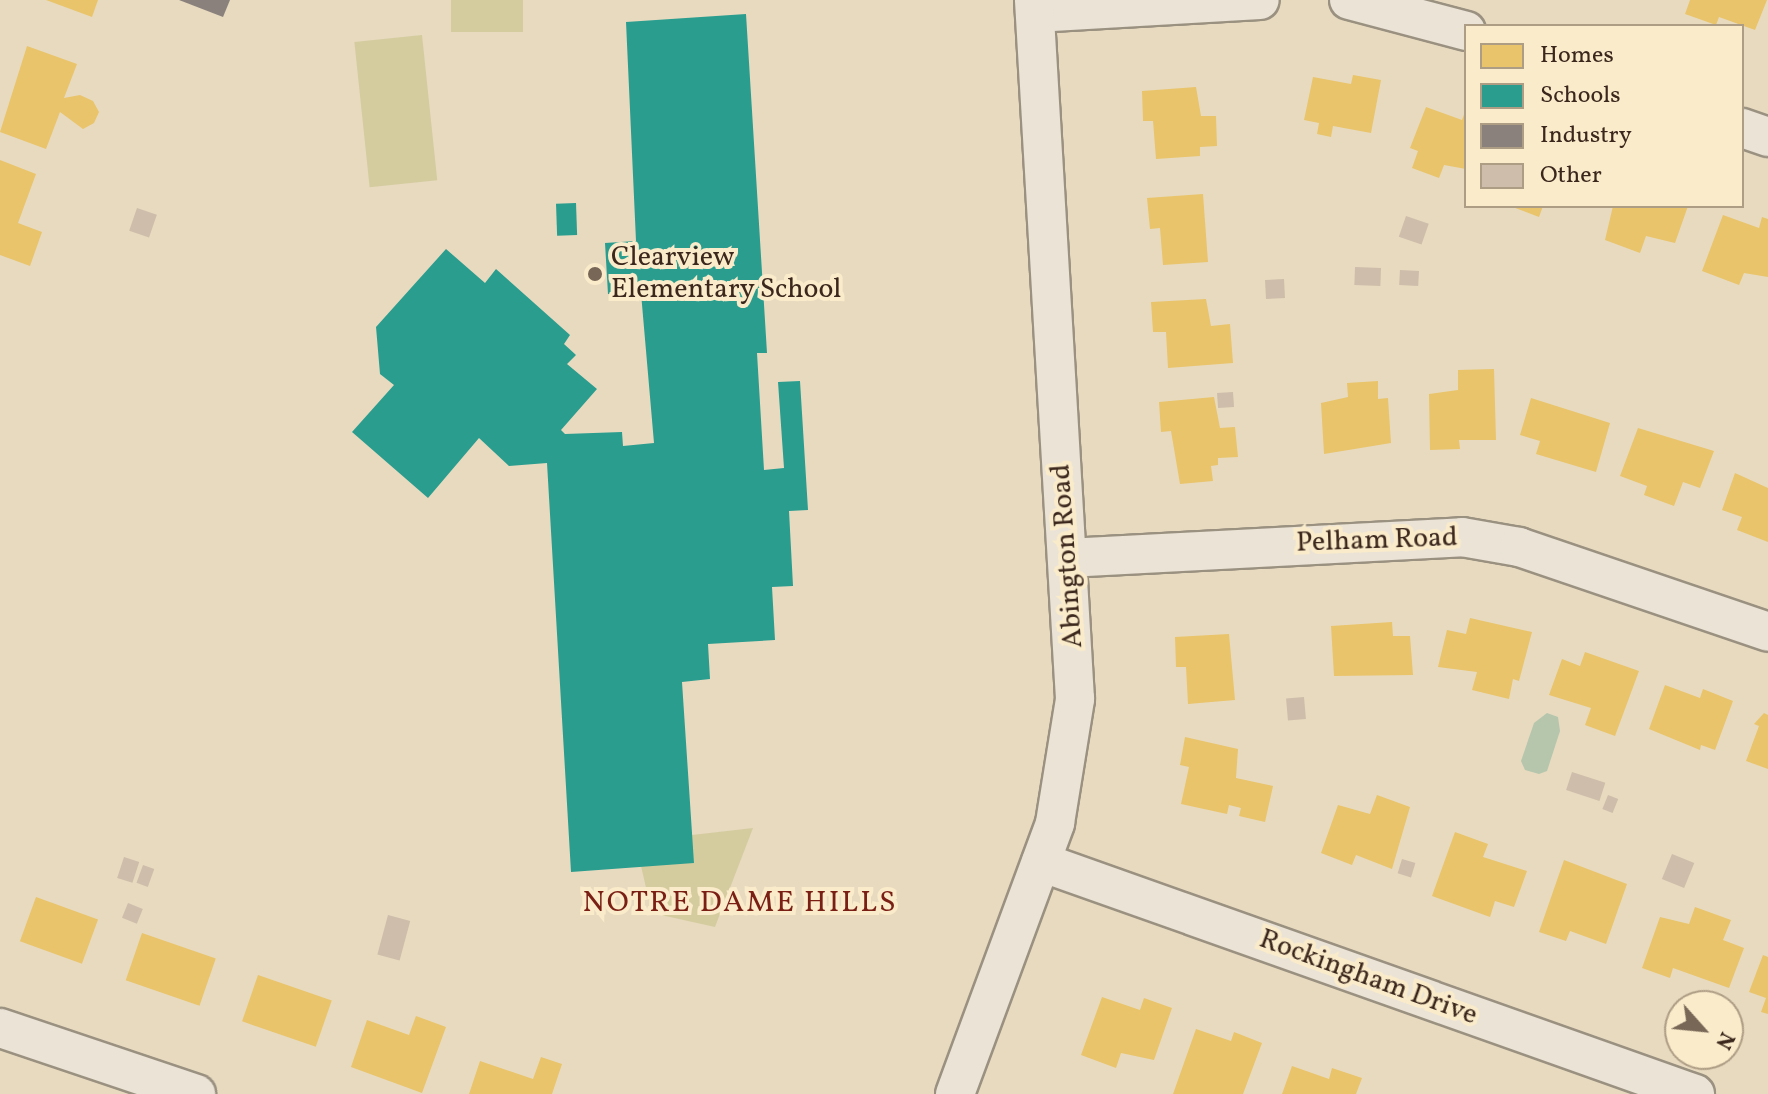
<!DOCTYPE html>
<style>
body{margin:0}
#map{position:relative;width:1768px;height:1094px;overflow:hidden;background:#e7dabf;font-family:Vollkorn,serif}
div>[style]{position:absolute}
.green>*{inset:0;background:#d4cc9f;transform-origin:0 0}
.water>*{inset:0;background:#b5c6ad}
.homes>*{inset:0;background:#e9c46a;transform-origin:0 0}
.schools>*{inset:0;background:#2a9d8f;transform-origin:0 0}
.industry>*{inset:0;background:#8a817c}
.building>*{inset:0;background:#cebdaa;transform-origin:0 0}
.roads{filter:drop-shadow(2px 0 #9b9181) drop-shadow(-2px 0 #9b9181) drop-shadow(0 2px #9b9181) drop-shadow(0 -2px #9b9181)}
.minor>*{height:38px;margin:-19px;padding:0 19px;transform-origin:19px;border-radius:19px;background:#eae3d6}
.dots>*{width:22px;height:22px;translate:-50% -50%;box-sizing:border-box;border:4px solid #faebca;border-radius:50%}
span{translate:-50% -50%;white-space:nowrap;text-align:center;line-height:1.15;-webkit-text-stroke:8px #faebca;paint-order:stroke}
.poi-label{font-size:28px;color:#3c271d}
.left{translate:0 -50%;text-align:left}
.street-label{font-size:28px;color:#3c271d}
.neighbourhood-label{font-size:30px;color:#7a1f14;letter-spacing:2px}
.legend{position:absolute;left:1464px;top:24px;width:280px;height:184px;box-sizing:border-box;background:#faebca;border:2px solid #ae9d85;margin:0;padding:10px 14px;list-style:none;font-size:24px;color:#3c271d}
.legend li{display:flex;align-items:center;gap:16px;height:40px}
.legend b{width:40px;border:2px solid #ae9d85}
.north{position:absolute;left:1664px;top:990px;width:80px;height:80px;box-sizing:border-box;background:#faebca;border:2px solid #ae9d85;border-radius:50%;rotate:117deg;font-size:22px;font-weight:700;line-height:32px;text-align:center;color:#3c271d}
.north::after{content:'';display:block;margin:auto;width:28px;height:36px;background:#786656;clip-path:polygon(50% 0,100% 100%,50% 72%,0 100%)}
</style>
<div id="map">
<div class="green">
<div style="left:451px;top:0;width:72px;height:32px"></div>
<div style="left:422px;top:35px;width:146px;height:68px;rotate:84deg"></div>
<div style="clip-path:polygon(753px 828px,715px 927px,661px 915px,650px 905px,641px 866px,692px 835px)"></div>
</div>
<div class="water">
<div style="clip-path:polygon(1547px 713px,1558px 717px,1560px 731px,1547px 771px,1539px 774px,1525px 770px,1521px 761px,1534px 723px)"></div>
</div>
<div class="homes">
<div style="clip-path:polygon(46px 0,98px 0,92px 17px)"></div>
<div style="clip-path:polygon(1690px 0,1767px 0,1755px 30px,1719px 17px,1716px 25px,1685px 14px)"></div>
<div style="clip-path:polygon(27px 46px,77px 64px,64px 98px,80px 95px,93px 101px,99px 112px,94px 123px,83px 129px,60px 112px,46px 149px,0 132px)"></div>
<div style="clip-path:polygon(1353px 75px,1381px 80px,1371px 133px,1333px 126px,1331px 137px,1317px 134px,1319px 123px,1304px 120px,1313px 77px,1351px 84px)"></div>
<div style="clip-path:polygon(1196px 87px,1201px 116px,1216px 116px,1217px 146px,1200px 147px,1200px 156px,1156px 159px,1153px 121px,1143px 121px,1142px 91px)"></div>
<div style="clip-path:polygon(1426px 107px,1462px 120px,1466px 109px,1466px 169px,1444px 165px,1439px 178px,1412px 168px,1418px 151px,1410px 148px)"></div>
<div style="clip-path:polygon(0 160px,36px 174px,18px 223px,42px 232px,30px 266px,0 255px)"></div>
<div style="clip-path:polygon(1203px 194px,1208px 262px,1163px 265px,1160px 228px,1150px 229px,1147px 198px)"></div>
<div style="clip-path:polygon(1510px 206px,1543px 206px,1539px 217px)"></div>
<div style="clip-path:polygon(1613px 206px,1688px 206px,1675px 243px,1646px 236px,1640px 253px,1605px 240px)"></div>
<div style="clip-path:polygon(1723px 215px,1759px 228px,1762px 217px,1768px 219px,1768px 277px,1744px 273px,1739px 285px,1702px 271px)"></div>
<div style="clip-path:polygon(1206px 299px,1211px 326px,1230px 324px,1233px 363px,1168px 368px,1166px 332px,1153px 332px,1151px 302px)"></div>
<div style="clip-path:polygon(1494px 369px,1496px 440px,1459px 440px,1460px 449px,1430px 450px,1429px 394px,1458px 390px,1458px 370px)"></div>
<div style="clip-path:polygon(1378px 381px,1378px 399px,1388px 398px,1391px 443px,1324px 454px,1321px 403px,1348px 397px,1347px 383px)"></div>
<div style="clip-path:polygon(1214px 397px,1220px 428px,1235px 427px,1238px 457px,1218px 458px,1218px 465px,1211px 466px,1213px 481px,1180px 484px,1171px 431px,1161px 432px,1159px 402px)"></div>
<div style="clip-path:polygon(1531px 398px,1610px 423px,1596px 472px,1536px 454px,1540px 441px,1520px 435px)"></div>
<div style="clip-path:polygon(1638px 428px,1714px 451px,1700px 488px,1683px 482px,1674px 506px,1644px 495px,1647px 486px,1620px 476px)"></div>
<div style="clip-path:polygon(1735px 473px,1768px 488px,1768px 542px,1737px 530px,1742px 517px,1722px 510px)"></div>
<div style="clip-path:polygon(1470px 618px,1532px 632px,1519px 681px,1513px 679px,1509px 699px,1472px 690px,1477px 672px,1438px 667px,1447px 630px,1466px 634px)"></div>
<div style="clip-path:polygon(1392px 622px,1393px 636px,1410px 636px,1413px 675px,1334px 676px,1331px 626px)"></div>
<div style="clip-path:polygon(1229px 634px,1235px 700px,1188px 704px,1186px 667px,1176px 667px,1175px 637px)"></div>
<div style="clip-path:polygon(1585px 652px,1639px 671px,1615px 736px,1585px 725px,1591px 708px,1549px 695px,1562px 659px,1580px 666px)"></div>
<div style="clip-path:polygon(1665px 685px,1700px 698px,1703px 689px,1733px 701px,1715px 750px,1701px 745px,1700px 750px,1649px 729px)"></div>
<div style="clip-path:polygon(1764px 713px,1768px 715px,1768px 769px,1746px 761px,1759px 726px,1754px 724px)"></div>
<div style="clip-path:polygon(1185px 737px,1238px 749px,1236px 778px,1273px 786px,1265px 822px,1239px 816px,1241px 808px,1229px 805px,1227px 814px,1181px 804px,1189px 767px,1180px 765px)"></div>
<div style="clip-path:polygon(1377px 795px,1410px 807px,1392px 869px,1356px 855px,1352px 865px,1321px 853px,1338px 805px,1370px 814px)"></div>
<div style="clip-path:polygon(1455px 832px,1488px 844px,1483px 857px,1527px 871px,1514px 907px,1495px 901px,1490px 917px,1432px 896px)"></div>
<div style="clip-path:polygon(1564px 860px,1627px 884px,1606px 944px,1570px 931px,1566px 941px,1539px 932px)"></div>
<div style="left:36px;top:897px;width:66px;height:47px;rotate:20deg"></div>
<div style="clip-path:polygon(1695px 907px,1731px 920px,1723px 940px,1744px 948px,1729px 988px,1673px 968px,1670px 978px,1642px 968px,1660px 917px,1689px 924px)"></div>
<div style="left:142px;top:933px;width:78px;height:50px;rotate:19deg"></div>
<div style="clip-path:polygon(1763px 955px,1768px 957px,1768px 1014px,1761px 1012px,1766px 998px,1749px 992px)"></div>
<div style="left:258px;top:975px;width:78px;height:49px;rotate:19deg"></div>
<div style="clip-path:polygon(1102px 997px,1140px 1010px,1144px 998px,1172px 1008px,1154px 1060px,1121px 1053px,1116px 1068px,1081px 1055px)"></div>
<div style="clip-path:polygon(416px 1016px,446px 1027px,422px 1093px,351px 1067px,367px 1020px,409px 1035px)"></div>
<div style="clip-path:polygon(1196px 1029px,1231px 1041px,1234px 1032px,1262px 1043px,1243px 1094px,1173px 1094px)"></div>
<div style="clip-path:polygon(541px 1057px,562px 1064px,552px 1094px,469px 1094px,480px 1061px,533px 1079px)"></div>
<div style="clip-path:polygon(1292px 1066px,1329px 1079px,1332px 1068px,1362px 1078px,1356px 1094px,1282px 1094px)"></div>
</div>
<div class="schools">
<div style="clip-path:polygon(746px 14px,767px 353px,757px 353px,764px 470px,784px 468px,778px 382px,800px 381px,808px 510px,789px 511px,793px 586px,772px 587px,775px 640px,708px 644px,710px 679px,682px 682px,694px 863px,571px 872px,547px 463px,509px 466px,479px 438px,428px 498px,352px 432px,394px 385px,380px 374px,376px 327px,446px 249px,485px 283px,496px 269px,570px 335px,564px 344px,576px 355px,567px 364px,597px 389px,561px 430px,565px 434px,622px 432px,623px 446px,654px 443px,641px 293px,608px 294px,605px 243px,636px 241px,626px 22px)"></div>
<div style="left:576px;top:203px;width:32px;height:20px;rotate:88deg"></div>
</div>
<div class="industry">
<div style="clip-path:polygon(179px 0,230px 0,223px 17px)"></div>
</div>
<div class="building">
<div style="left:137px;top:208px;width:21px;height:24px;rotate:19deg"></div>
<div style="left:1406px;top:216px;width:24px;height:22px;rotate:19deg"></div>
<div style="left:1355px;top:267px;width:26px;height:18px;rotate:2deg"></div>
<div style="left:1400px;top:270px;width:19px;height:15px;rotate:3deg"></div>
<div style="left:1284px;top:279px;width:19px;height:19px;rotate:87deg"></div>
<div style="left:1233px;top:392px;width:15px;height:16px;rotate:86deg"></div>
<div style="left:1304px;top:697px;width:22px;height:18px;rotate:85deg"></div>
<div style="left:1572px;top:772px;width:35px;height:19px;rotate:18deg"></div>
<div style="left:1608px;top:795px;width:11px;height:15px;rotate:22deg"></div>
<div style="left:1672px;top:854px;width:24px;height:27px;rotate:22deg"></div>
<div style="left:124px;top:857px;width:16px;height:22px;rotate:18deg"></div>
<div style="left:1402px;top:859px;width:14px;height:15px;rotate:17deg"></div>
<div style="left:143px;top:865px;width:12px;height:19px;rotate:20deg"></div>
<div style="left:128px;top:903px;width:16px;height:16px;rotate:22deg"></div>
<div style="left:388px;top:915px;width:23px;height:41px;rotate:15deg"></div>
</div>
<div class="roads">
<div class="minor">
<div style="left:1349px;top:0;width:121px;rotate:14.8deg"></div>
<div style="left:1035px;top:13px;width:225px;rotate:-3.3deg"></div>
<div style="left:1742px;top:128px;width:28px;rotate:19deg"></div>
<div style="left:1067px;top:558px;width:396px;rotate:-3deg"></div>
<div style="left:1462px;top:537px;width:58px;rotate:10deg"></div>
<div style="left:1519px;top:547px;width:263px;rotate:18.8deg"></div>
<div style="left:1041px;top:862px;width:694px;rotate:19.53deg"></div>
<div style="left:0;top:1028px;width:207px;rotate:18.6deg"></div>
<div style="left:955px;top:1094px;width:289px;rotate:-69.7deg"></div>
<div style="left:1055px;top:823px;width:126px;rotate:-80.8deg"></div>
<div style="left:1075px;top:699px;width:700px;rotate:-93.36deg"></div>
</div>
</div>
<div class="dots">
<div style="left:595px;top:274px;background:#786656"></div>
</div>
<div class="poi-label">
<span class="left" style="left:611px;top:274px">Clearview<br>Elementary School</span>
</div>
<div class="street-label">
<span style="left:1377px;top:541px;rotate:-2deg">Pelham Road</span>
<span style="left:1068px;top:556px;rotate:-94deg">Abington Road</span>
<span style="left:1368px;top:978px;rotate:20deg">Rockingham Drive</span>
</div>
<div class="neighbourhood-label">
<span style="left:740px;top:903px">NOTRE DAME HILLS</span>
</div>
<ul class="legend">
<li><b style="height:22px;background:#e9c46a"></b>Homes</li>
<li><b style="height:22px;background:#2a9d8f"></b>Schools</li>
<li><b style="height:22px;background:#8a817c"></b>Industry</li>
<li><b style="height:22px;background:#cebdaa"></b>Other</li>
</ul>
<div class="north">N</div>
</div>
